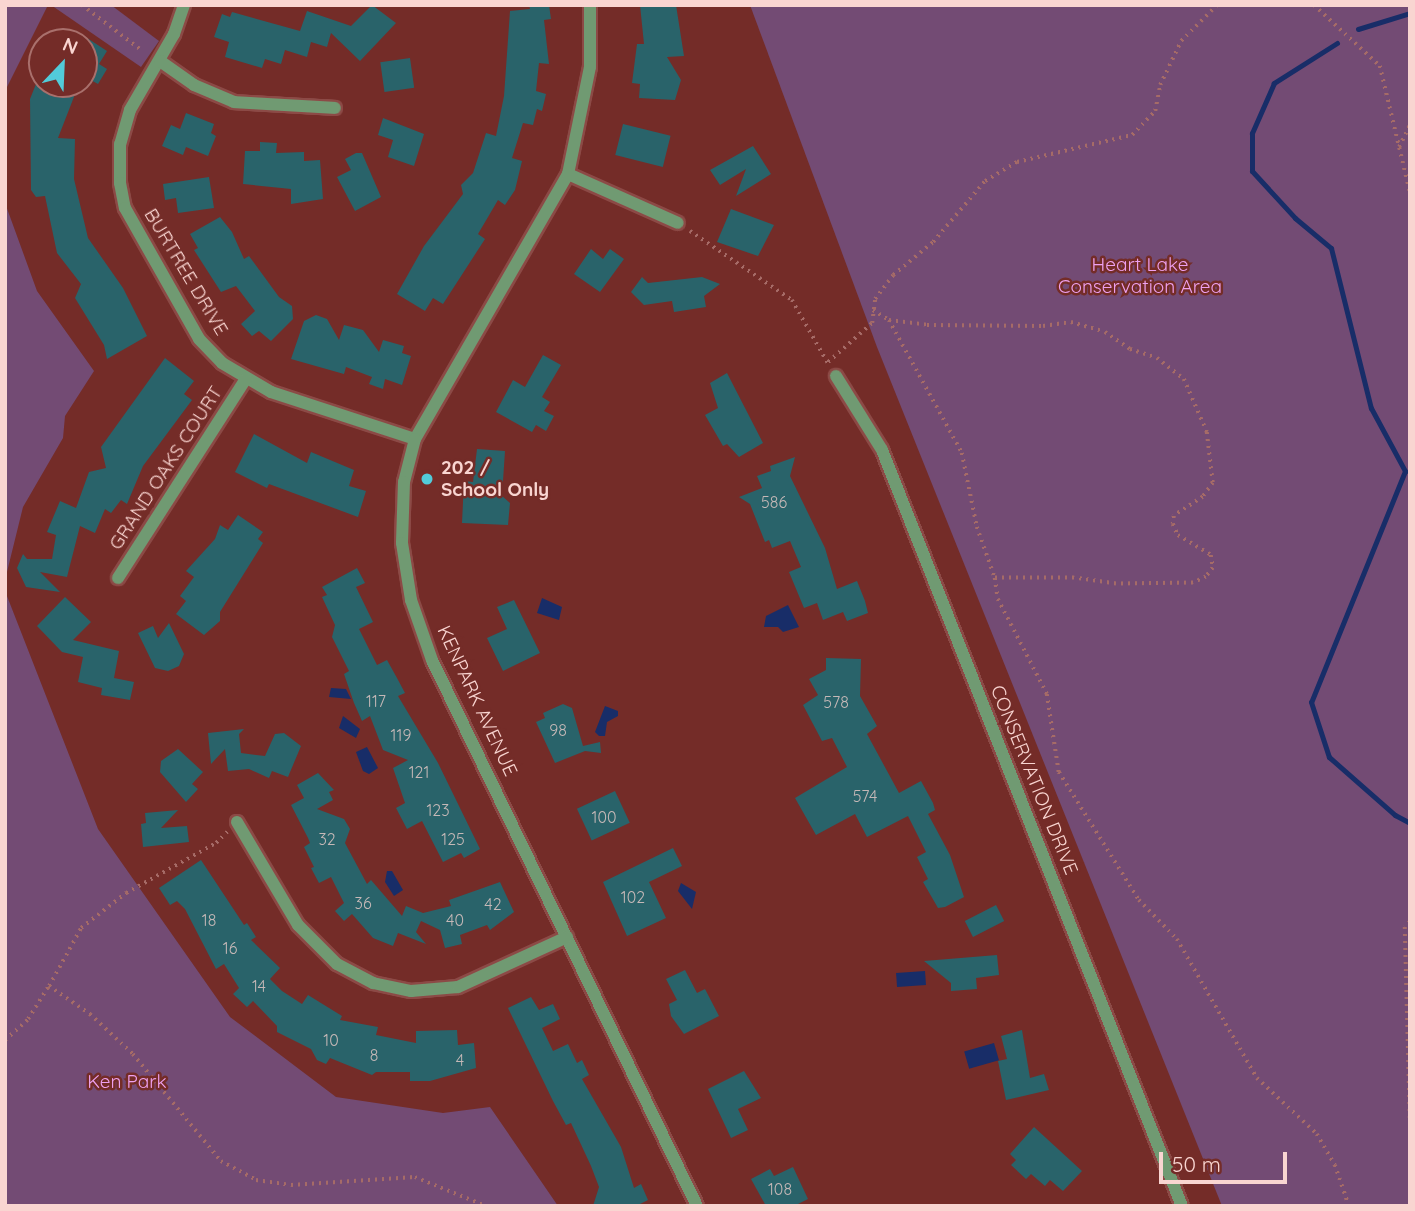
<!DOCTYPE html>
<style>
body{margin:0}
#map{position:relative;width:1415px;height:1211px;overflow:hidden;background:#742c28;font-family:Quicksand,sans-serif}
div>[style]{position:absolute}
.green>*{inset:0;background:#734b74}
.water>*{inset:0;background:#182d68;transform-origin:0 0}
.stream>*{height:5px;margin:-2.5px;padding:0 2.5px;transform-origin:2.5px;border-radius:2.5px;background:#182d68}
.building>*{inset:0;background:#29636a;transform-origin:0 0}
.path>*{height:3.5px;margin-top:-1.75px;transform-origin:0;background:repeating-linear-gradient(90deg,#a66b67 0 2px,transparent 0 7px)}
.roads{filter:drop-shadow(2px 0 #8c4a46) drop-shadow(-2px 0 #8c4a46) drop-shadow(0 2px #8c4a46) drop-shadow(0 -2px #8c4a46)}
.minor>*{height:12px;margin:-6px;padding:0 6px;transform-origin:6px;border-radius:6px;background:#709a72}
.dots>*{width:19px;height:19px;translate:-50% -50%;box-sizing:border-box;border:4px solid #742c28;border-radius:50%}
span{translate:-50% -50%;white-space:nowrap;text-align:center;line-height:1.15;-webkit-text-stroke:5px #742c28;paint-order:stroke}
.number-label{font-size:16px;color:#c5b8b7}
.number-label span{-webkit-text-stroke-width:0}
.park-label{font-size:19px;color:#eea1f0}
.street-label{font-size:19px;color:#f9d5d1}
.poi-label{font-size:19px;color:#f9d5d1;font-weight:700}
.left{translate:0 -50%;text-align:left}
.frame{position:absolute;inset:0;border:7px solid #f9d5d1;pointer-events:none}
.north{position:absolute;left:28px;top:28px;width:70px;height:70px;box-sizing:border-box;background:#742c28;border:2px solid #a9706c;border-radius:50%;rotate:23deg;font-size:19px;font-weight:700;line-height:28px;text-align:center;color:#f9d5d1}
.north::after{content:'';display:block;margin:auto;width:24px;height:32px;background:#52cbd9;clip-path:polygon(50% 0,100% 100%,50% 72%,0 100%)}
.scale{position:absolute;left:1159px;top:1152px;width:128px;height:32px;box-sizing:border-box;border:4px solid #f9d5d1;border-top:0;padding-left:9px;font-size:21px;line-height:24px;white-space:nowrap;color:#f9d5d1;-webkit-text-stroke:5px #742c28;paint-order:stroke}
</style>
<div id="map">
<div class="green">
<div style="clip-path:polygon(5px 5px,48px 5px,5px 91px)"></div>
<div style="clip-path:polygon(51px 5px,111px 5px,159px 41px,141px 67px)"></div>
<div style="clip-path:polygon(750px 5px,1410px 5px,1410px 1206px,1222px 1206px,877px 347px)"></div>
<div style="clip-path:polygon(5px 203px,37px 291px,94px 371px,65px 416px,63px 438px,23px 507px,5px 580px)"></div>
<div style="clip-path:polygon(5px 591px,98px 829px,230px 1017px,336px 1097px,443px 1113px,490px 1107px,558px 1206px,5px 1206px)"></div>
</div>
<div class="water">
<div style="clip-path:polygon(542px 598px,562px 607px,559px 620px,537px 613px)"></div>
<div style="clip-path:polygon(788px 605px,799px 627px,783px 632px,778px 627px,764px 627px,766px 616px)"></div>
<div style="clip-path:polygon(331px 688px,346px 689px,351px 699px,329px 697px)"></div>
<div style="clip-path:polygon(605px 706px,618px 711px,618px 716px,607px 722px,605px 736px,599px 736px,595px 732px)"></div>
<div style="clip-path:polygon(343px 716px,360px 729px,356px 738px,339px 728px)"></div>
<div style="clip-path:polygon(367px 747px,378px 768px,369px 774px,363px 771px,356px 752px)"></div>
<div style="clip-path:polygon(387px 871px,392px 871px,403px 890px,394px 896px,385px 882px)"></div>
<div style="clip-path:polygon(681px 883px,696px 892px,692px 909px,678px 891px)"></div>
<div style="left:925px;top:971px;width:14px;height:29px;rotate:86deg"></div>
<div style="left:994px;top:1043px;width:18px;height:31px;rotate:74deg"></div>
</div>
<div class="stream">
<div style="left:1358px;top:29px;width:54px;rotate:-17.1deg"></div>
<div style="left:1337px;top:43px;width:75px;rotate:147.6deg"></div>
<div style="left:1274px;top:83px;width:55px;rotate:113.7deg"></div>
<div style="left:1252px;top:133px;width:38px;rotate:90deg"></div>
<div style="left:1252px;top:171px;width:64px;rotate:47.5deg"></div>
<div style="left:1295px;top:218px;width:47px;rotate:39.8deg"></div>
<div style="left:1331px;top:248px;width:165px;rotate:76deg"></div>
<div style="left:1371px;top:408px;width:72px;rotate:61.6deg"></div>
<div style="left:1405px;top:471px;width:249px;rotate:112.1deg"></div>
<div style="left:1311px;top:702px;width:58px;rotate:71.9deg"></div>
<div style="left:1329px;top:757px;width:88px;rotate:41.3deg"></div>
<div style="left:1395px;top:815px;width:17px;rotate:28deg"></div>
</div>
<div class="building">
<div style="clip-path:polygon(372px 5px,396px 23px,360px 61px,331px 33px,327px 47px,311px 42px,307px 57px,285px 50px,281px 64px,265px 59px,262px 68px,225px 57px,229px 42px,214px 37px,222px 14px,230px 17px,232px 12px,300px 31px,307px 11px,351px 26px)"></div>
<div style="clip-path:polygon(529px 5px,549px 5px,551px 19px,544px 20px,549px 64px,539px 63px,536px 91px,546px 94px,542px 111px,537px 109px,533px 125px,523px 123px,512px 158px,522px 161px,515px 190px,505px 205px,498px 200px,478px 234px,485px 239px,443px 304px,433px 298px,425px 311px,397px 294px,424px 246px,463px 194px,461px 185px,473px 173px,486px 133px,496px 136px,504px 96px,510px 11px,530px 9px)"></div>
<div style="clip-path:polygon(640px 5px,676px 5px,684px 56px,667px 57px,681px 80px,675px 100px,639px 98px,640px 84px,632px 83px,637px 44px,644px 44px)"></div>
<div style="clip-path:polygon(84px 36px,107px 51px,99px 64px,107px 69px,98px 84px,89px 79px,84px 87px)"></div>
<div style="left:410px;top:58px;width:30px;height:30px;rotate:82deg"></div>
<div style="clip-path:polygon(36px 84px,79px 84px,58px 138px,75px 139px,74px 179px,88px 238px,123px 288px,147px 336px,107px 359px,104px 345px,75px 298px,81px 284px,57px 253px,45px 196px,36px 197px,31px 190px,30px 99px)"></div>
<div style="clip-path:polygon(186px 113px,214px 124px,211px 133px,216px 136px,208px 156px,186px 147px,183px 155px,162px 146px,171px 125px,180px 129px)"></div>
<div style="clip-path:polygon(383px 118px,424px 134px,414px 166px,388px 157px,393px 140px,378px 135px)"></div>
<div style="left:623px;top:124px;width:49px;height:32px;rotate:14deg"></div>
<div style="clip-path:polygon(260px 142px,277px 143px,276px 153px,304px 152px,304px 161px,320px 160px,323px 199px,291px 204px,291px 189px,243px 184px,245px 151px,260px 151px)"></div>
<div style="clip-path:polygon(753px 146px,771px 174px,736px 196px,746px 169px,720px 185px,710px 170px)"></div>
<div style="clip-path:polygon(356px 153px,362px 153px,381px 197px,355px 211px,337px 177px,351px 170px,345px 159px)"></div>
<div style="clip-path:polygon(209px 177px,214px 208px,178px 213px,176px 198px,165px 200px,163px 184px)"></div>
<div style="clip-path:polygon(731px 209px,774px 225px,758px 256px,717px 242px)"></div>
<div style="clip-path:polygon(220px 217px,232px 232px,244px 259px,249px 256px,279px 297px,292px 306px,293px 319px,271px 341px,259px 331px,252px 336px,241px 324px,255px 311px,236px 286px,221px 292px,194px 250px,198px 248px,190px 234px)"></div>
<div style="clip-path:polygon(591px 249px,603px 259px,610px 249px,624px 259px,600px 292px,574px 274px)"></div>
<div style="clip-path:polygon(642px 277px,648px 283px,702px 277px,720px 284px,704px 296px,706px 307px,674px 312px,672px 301px,644px 305px,631px 292px)"></div>
<div style="clip-path:polygon(316px 315px,327px 319px,339px 340px,344px 325px,363px 330px,379px 352px,383px 340px,404px 346px,402px 353px,411px 356px,402px 385px,385px 379px,383px 389px,369px 384px,372px 377px,346px 367px,344px 374px,291px 359px,304px 321px)"></div>
<div style="clip-path:polygon(543px 355px,561px 365px,542px 397px,550px 402px,544px 411px,554px 416px,546px 431px,536px 425px,532px 432px,496px 412px,513px 380px,525px 387px)"></div>
<div style="clip-path:polygon(165px 358px,194px 381px,184px 394px,192px 400px,143px 466px,127px 504px,121px 500px,111px 513px,105px 509px,95px 533px,80px 526px,67px 577px,40px 572px,60px 592px,26px 587px,17px 568px,23px 554px,27px 559px,52px 559px,56px 535px,47px 532px,60px 501px,76px 508px,89px 472px,106px 468px,101px 447px)"></div>
<div style="clip-path:polygon(727px 373px,763px 443px,739px 457px,727px 444px,723px 446px,705px 415px,718px 408px,710px 383px)"></div>
<div style="clip-path:polygon(254px 434px,307px 463px,311px 452px,354px 470px,349px 486px,366px 491px,358px 517px,269px 484px,267px 488px,235px 472px)"></div>
<div style="clip-path:polygon(477px 449px,505px 451px,502px 496px,510px 503px,508px 525px,462px 523px,464px 481px,473px 482px)"></div>
<div style="clip-path:polygon(795px 457px,790px 476px,825px 548px,837px 589px,857px 581px,865px 601px,868px 613px,847px 621px,843px 612px,823px 620px,817px 603px,804px 608px,789px 572px,801px 567px,790px 541px,772px 548px,769px 540px,765px 542px,750px 504px,739px 497px,762px 488px,757px 476px,771px 471px,770px 466px)"></div>
<div style="clip-path:polygon(238px 515px,263px 532px,258px 539px,263px 543px,220px 612px,220px 621px,204px 635px,176px 614px,186px 601px,180px 596px,194px 577px,186px 571px,215px 539px,220px 525px,228px 530px)"></div>
<div style="clip-path:polygon(357px 568px,365px 583px,356px 587px,373px 622px,359px 629px,377px 665px,387px 660px,397px 678px,405px 693px,398px 696px,438px 763px,480px 849px,464px 858px,461px 853px,443px 862px,422px 821px,407px 829px,396px 808px,405px 803px,393px 768px,408px 760px,383px 750px,370px 716px,362px 721px,354px 703px,344px 674px,349px 671px,332px 637px,335px 625px,322px 597px,327px 595px,322px 587px)"></div>
<div style="clip-path:polygon(65px 597px,91px 622px,73px 640px,119px 651px,114px 678px,134px 682px,130px 700px,101px 695px,102px 688px,78px 682px,83px 657px,62px 652px,37px 626px)"></div>
<div style="clip-path:polygon(514px 600px,540px 653px,503px 671px,487px 638px,507px 629px,497px 607px)"></div>
<div style="clip-path:polygon(169px 623px,184px 654px,179px 666px,168px 671px,155px 668px,138px 633px,153px 626px,158px 638px)"></div>
<div style="clip-path:polygon(826px 658px,861px 659px,860px 696px,877px 726px,867px 734px,899px 793px,921px 781px,933px 803px,935px 810px,928px 814px,950px 855px,964px 897px,945px 907px,938px 908px,923px 882px,928px 879px,917px 857px,926px 852px,908px 816px,867px 837px,855px 814px,816px 835px,795px 798px,847px 767px,832px 738px,822px 741px,803px 705px,818px 695px,809px 679px,826px 670px)"></div>
<div style="clip-path:polygon(563px 704px,572px 708px,583px 746px,600px 742px,601px 753px,585px 751px,555px 763px,536px 722px,545px 718px,543px 713px)"></div>
<div style="clip-path:polygon(244px 729px,239px 734px,241px 753px,265px 756px,275px 734px,284px 733px,301px 746px,288px 777px,272px 771px,269px 778px,249px 769px,228px 771px,225px 749px,211px 764px,208px 733px)"></div>
<div style="clip-path:polygon(178px 749px,203px 772px,192px 784px,198px 789px,186px 802px,160px 772px,161px 761px)"></div>
<div style="clip-path:polygon(318px 773px,334px 790px,329px 792px,333px 800px,317px 809px,344px 819px,350px 829px,345px 843px,367px 884px,371px 880px,402px 916px,406px 906px,423px 913px,451px 906px,449px 900px,500px 882px,514px 912px,490px 930px,487px 925px,460px 935px,462px 944px,445px 948px,440px 930px,421px 921px,416px 932px,426px 944px,398px 933px,393px 946px,373px 938px,352px 914px,344px 921px,335px 911px,344px 903px,331px 877px,319px 883px,311px 868px,314px 867px,304px 847px,310px 843px,308px 838px,291px 805px,304px 798px,297px 785px)"></div>
<div style="left:615px;top:791px;width:35px;height:42px;rotate:65deg"></div>
<div style="clip-path:polygon(178px 810px,161px 828px,187px 826px,189px 842px,143px 847px,141px 824px,146px 823px,145px 813px)"></div>
<div style="clip-path:polygon(673px 848px,682px 866px,649px 882px,666px 918px,627px 936px,603px 882px)"></div>
<div style="clip-path:polygon(201px 860px,244px 925px,247px 923px,256px 937px,251px 940px,280px 968px,270px 979px,282px 991px,302px 1004px,308px 995px,342px 1016px,340px 1020px,378px 1027px,376px 1035px,416px 1043px,416px 1031px,457px 1030px,458px 1045px,474px 1043px,476px 1068px,430px 1081px,410px 1081px,410px 1072px,376px 1072px,372px 1075px,330px 1058px,326px 1064px,317px 1060px,311px 1049px,277px 1032px,277px 1026px,253px 1001px,247px 1007px,233px 994px,239px 988px,224px 964px,216px 969px,185px 909px,177px 901px,170px 905px,159px 888px)"></div>
<div style="left:996px;top:905px;width:18px;height:35px;rotate:63deg"></div>
<div style="clip-path:polygon(997px 955px,999px 975px,976px 978px,977px 989px,951px 991px,951px 983px,924px 961px)"></div>
<div style="clip-path:polygon(685px 970px,697px 993px,705px 989px,719px 1016px,684px 1034px,671px 1016px,669px 1004px,677px 1000px,666px 979px)"></div>
<div style="clip-path:polygon(531px 997px,539px 1010px,553px 1004px,560px 1019px,542px 1028px,553px 1051px,568px 1044px,577px 1063px,582px 1060px,589px 1075px,582px 1079px,621px 1147px,634px 1188px,641px 1184px,648px 1200px,636px 1206px,593px 1206px,599px 1187px,591px 1166px,571px 1123px,566px 1125px,553px 1101px,508px 1008px)"></div>
<div style="clip-path:polygon(1022px 1030px,1030px 1078px,1044px 1074px,1049px 1090px,1006px 1100px,998px 1061px,1007px 1059px,1001px 1036px)"></div>
<div style="clip-path:polygon(744px 1071px,761px 1098px,738px 1109px,748px 1130px,731px 1138px,708px 1089px)"></div>
<div style="clip-path:polygon(1034px 1127px,1082px 1171px,1063px 1191px,1050px 1180px,1045px 1186px,1031px 1174px,1026px 1179px,1011px 1165px,1016px 1160px,1010px 1154px)"></div>
<div style="clip-path:polygon(793px 1167px,808px 1199px,794px 1206px,766px 1206px,751px 1179px,770px 1169px,774px 1176px)"></div>
</div>
<div class="path">
<div style="left:82px;top:5px;width:73px;rotate:37.2deg"></div>
<div style="left:1314px;top:5px;width:90px;rotate:42.7deg"></div>
<div style="left:1380px;top:66px;width:130px;rotate:76.6deg"></div>
<div style="left:1399px;top:147px;width:25px;rotate:-64deg"></div>
<div style="left:690px;top:231px;width:123px;rotate:34.1deg"></div>
<div style="left:792px;top:300px;width:73px;rotate:60.3deg"></div>
<div style="left:873px;top:310px;width:19px;rotate:32deg"></div>
<div style="left:889px;top:320px;width:38px;rotate:7deg"></div>
<div style="left:927px;top:325px;width:116px;rotate:0.5deg"></div>
<div style="left:1043px;top:326px;width:28px;rotate:-8deg"></div>
<div style="left:1071px;top:322px;width:35px;rotate:16deg"></div>
<div style="left:1105px;top:332px;width:30px;rotate:34deg"></div>
<div style="left:1130px;top:349px;width:28px;rotate:18deg"></div>
<div style="left:1157px;top:358px;width:34px;rotate:38deg"></div>
<div style="left:1184px;top:379px;width:58px;rotate:66.5deg"></div>
<div style="left:1207px;top:432px;width:51px;rotate:83.3deg"></div>
<div style="left:1213px;top:483px;width:17px;rotate:126deg"></div>
<div style="left:1203px;top:497px;width:35px;rotate:147deg"></div>
<div style="left:1174px;top:516px;width:8px;rotate:97deg"></div>
<div style="left:1173px;top:524px;width:12px;rotate:66deg"></div>
<div style="left:1178px;top:535px;width:39px;rotate:31deg"></div>
<div style="left:1211px;top:555px;width:13px;rotate:81deg"></div>
<div style="left:1213px;top:568px;width:11px;rotate:128deg"></div>
<div style="left:1206px;top:577px;width:14px;rotate:155deg"></div>
<div style="left:1193px;top:583px;width:77px;rotate:179.3deg"></div>
<div style="left:1116px;top:584px;width:42px;rotate:-171.9deg"></div>
<div style="left:1074px;top:578px;width:79px;rotate:180deg"></div>
<div style="left:995px;top:578px;width:21px;rotate:82deg"></div>
<div style="left:998px;top:599px;width:107px;rotate:62.7deg"></div>
<div style="left:1047px;top:694px;width:79px;rotate:81.3deg"></div>
<div style="left:1059px;top:772px;width:151px;rotate:58deg"></div>
<div style="left:1139px;top:900px;width:54px;rotate:45.7deg"></div>
<div style="left:1177px;top:939px;width:160px;rotate:60.1deg"></div>
<div style="left:1257px;top:1078px;width:82px;rotate:43deg"></div>
<div style="left:1317px;top:1134px;width:36px;rotate:60deg"></div>
<div style="left:1335px;top:1165px;width:43px;rotate:71.1deg"></div>
<div style="left:889px;top:320px;width:152px;rotate:61.2deg"></div>
<div style="left:962px;top:453px;width:76px;rotate:78.5deg"></div>
<div style="left:977px;top:527px;width:54px;rotate:70.6deg"></div>
<div style="left:828px;top:362px;width:59px;rotate:-41.6deg"></div>
<div style="left:872px;top:323px;width:24px;rotate:-83deg"></div>
<div style="left:875px;top:299px;width:30px;rotate:-53deg"></div>
<div style="left:893px;top:275px;width:52px;rotate:-39.5deg"></div>
<div style="left:933px;top:242px;width:80px;rotate:-49.6deg"></div>
<div style="left:985px;top:181px;width:37px;rotate:-31deg"></div>
<div style="left:1017px;top:162px;width:118px;rotate:-13.2deg"></div>
<div style="left:1132px;top:135px;width:33px;rotate:-46deg"></div>
<div style="left:1155px;top:111px;width:26px;rotate:-79deg"></div>
<div style="left:1160px;top:85px;width:49px;rotate:-64.5deg"></div>
<div style="left:1181px;top:41px;width:51px;rotate:-45deg"></div>
<div style="left:1410px;top:922px;width:7px;rotate:135deg"></div>
<div style="left:1405px;top:927px;width:192px;rotate:88.5deg"></div>
<div style="left:49px;top:986px;width:66px;rotate:-61.1deg"></div>
<div style="left:81px;top:928px;width:57px;rotate:-37.9deg"></div>
<div style="left:126px;top:893px;width:103px;rotate:-29.1deg"></div>
<div style="left:216px;top:843px;width:17px;rotate:-45deg"></div>
<div style="left:5px;top:1040px;width:31px;rotate:-42deg"></div>
<div style="left:28px;top:1019px;width:39px;rotate:-58deg"></div>
<div style="left:49px;top:986px;width:50px;rotate:34.3deg"></div>
<div style="left:90px;top:1014px;width:59px;rotate:42.9deg"></div>
<div style="left:133px;top:1054px;width:139px;rotate:50.6deg"></div>
<div style="left:221px;top:1161px;width:40px;rotate:28deg"></div>
<div style="left:256px;top:1180px;width:35px;rotate:8deg"></div>
<div style="left:291px;top:1185px;width:124px;rotate:-3.7deg"></div>
<div style="left:415px;top:1177px;width:77px;rotate:22.2deg"></div>
</div>
<div class="roads">
<div class="minor">
<div style="left:184px;top:5px;width:31px;rotate:109deg"></div>
<div style="left:174px;top:34px;width:88px;rotate:120.1deg"></div>
<div style="left:130px;top:110px;width:35px;rotate:106deg"></div>
<div style="left:120px;top:144px;width:39px;rotate:90deg"></div>
<div style="left:120px;top:183px;width:25px;rotate:79deg"></div>
<div style="left:125px;top:208px;width:150px;rotate:60.5deg"></div>
<div style="left:199px;top:339px;width:33px;rotate:46deg"></div>
<div style="left:222px;top:363px;width:57px;rotate:30.6deg"></div>
<div style="left:271px;top:392px;width:151px;rotate:18.1deg"></div>
<div style="left:590px;top:5px;width:62px;rotate:90deg"></div>
<div style="left:590px;top:67px;width:109px;rotate:101.6deg"></div>
<div style="left:568px;top:174px;width:306px;rotate:120deg"></div>
<div style="left:415px;top:439px;width:44px;rotate:104.3deg"></div>
<div style="left:404px;top:482px;width:61px;rotate:91.9deg"></div>
<div style="left:402px;top:543px;width:58px;rotate:81deg"></div>
<div style="left:411px;top:600px;width:64px;rotate:70.7deg"></div>
<div style="left:432px;top:660px;width:607px;rotate:64.11deg"></div>
<div style="left:160px;top:61px;width:42px;rotate:35.2deg"></div>
<div style="left:194px;top:85px;width:43px;rotate:23deg"></div>
<div style="left:234px;top:102px;width:101px;rotate:3.4deg"></div>
<div style="left:568px;top:174px;width:120px;rotate:24deg"></div>
<div style="left:836px;top:376px;width:87px;rotate:58.1deg"></div>
<div style="left:882px;top:450px;width:813px;rotate:68.36deg"></div>
<div style="left:118px;top:578px;width:237px;rotate:-57.3deg"></div>
<div style="left:237px;top:822px;width:120px;rotate:59.4deg"></div>
<div style="left:298px;top:925px;width:55px;rotate:45deg"></div>
<div style="left:337px;top:964px;width:41px;rotate:27.8deg"></div>
<div style="left:373px;top:983px;width:39px;rotate:12deg"></div>
<div style="left:411px;top:991px;width:47px;rotate:-4.9deg"></div>
<div style="left:458px;top:987px;width:120px;rotate:-24.6deg"></div>
</div>
</div>
<div class="dots">
<div style="left:427px;top:479px;background:#52cbd9"></div>
</div>
<div class="number-label">
<span style="left:774px;top:502px">586</span>
<span style="left:376px;top:701px">117</span>
<span style="left:836px;top:702px">578</span>
<span style="left:558px;top:730px">98</span>
<span style="left:401px;top:735px">119</span>
<span style="left:419px;top:772px">121</span>
<span style="left:865px;top:796px">574</span>
<span style="left:438px;top:810px">123</span>
<span style="left:604px;top:817px">100</span>
<span style="left:327px;top:839px">32</span>
<span style="left:453px;top:839px">125</span>
<span style="left:633px;top:897px">102</span>
<span style="left:363px;top:903px">36</span>
<span style="left:493px;top:904px">42</span>
<span style="left:209px;top:920px">18</span>
<span style="left:455px;top:920px">40</span>
<span style="left:230px;top:948px">16</span>
<span style="left:259px;top:986px">14</span>
<span style="left:331px;top:1040px">10</span>
<span style="left:374px;top:1055px">8</span>
<span style="left:460px;top:1060px">4</span>
<span style="left:780px;top:1189px">108</span>
</div>
<div class="park-label">
<span style="left:1140px;top:276px">Heart Lake<br>Conservation Area</span>
<span style="left:127px;top:1082px">Ken Park</span>
</div>
<div class="street-label">
<span style="left:186px;top:272px;rotate:59deg">BURTREE DRIVE</span>
<span style="left:166px;top:468px;rotate:-57deg">GRAND OAKS COURT</span>
<span style="left:477px;top:701px;rotate:65deg">KENPARK AVENUE</span>
<span style="left:1034px;top:780px;rotate:68deg">CONSERVATION DRIVE</span>
</div>
<div class="poi-label">
<span class="left" style="left:441px;top:479px">202 /<br>School Only</span>
</div>
<div class="frame"></div>
<div class="north">N</div>
<div class="scale">50 m</div>
</div>
